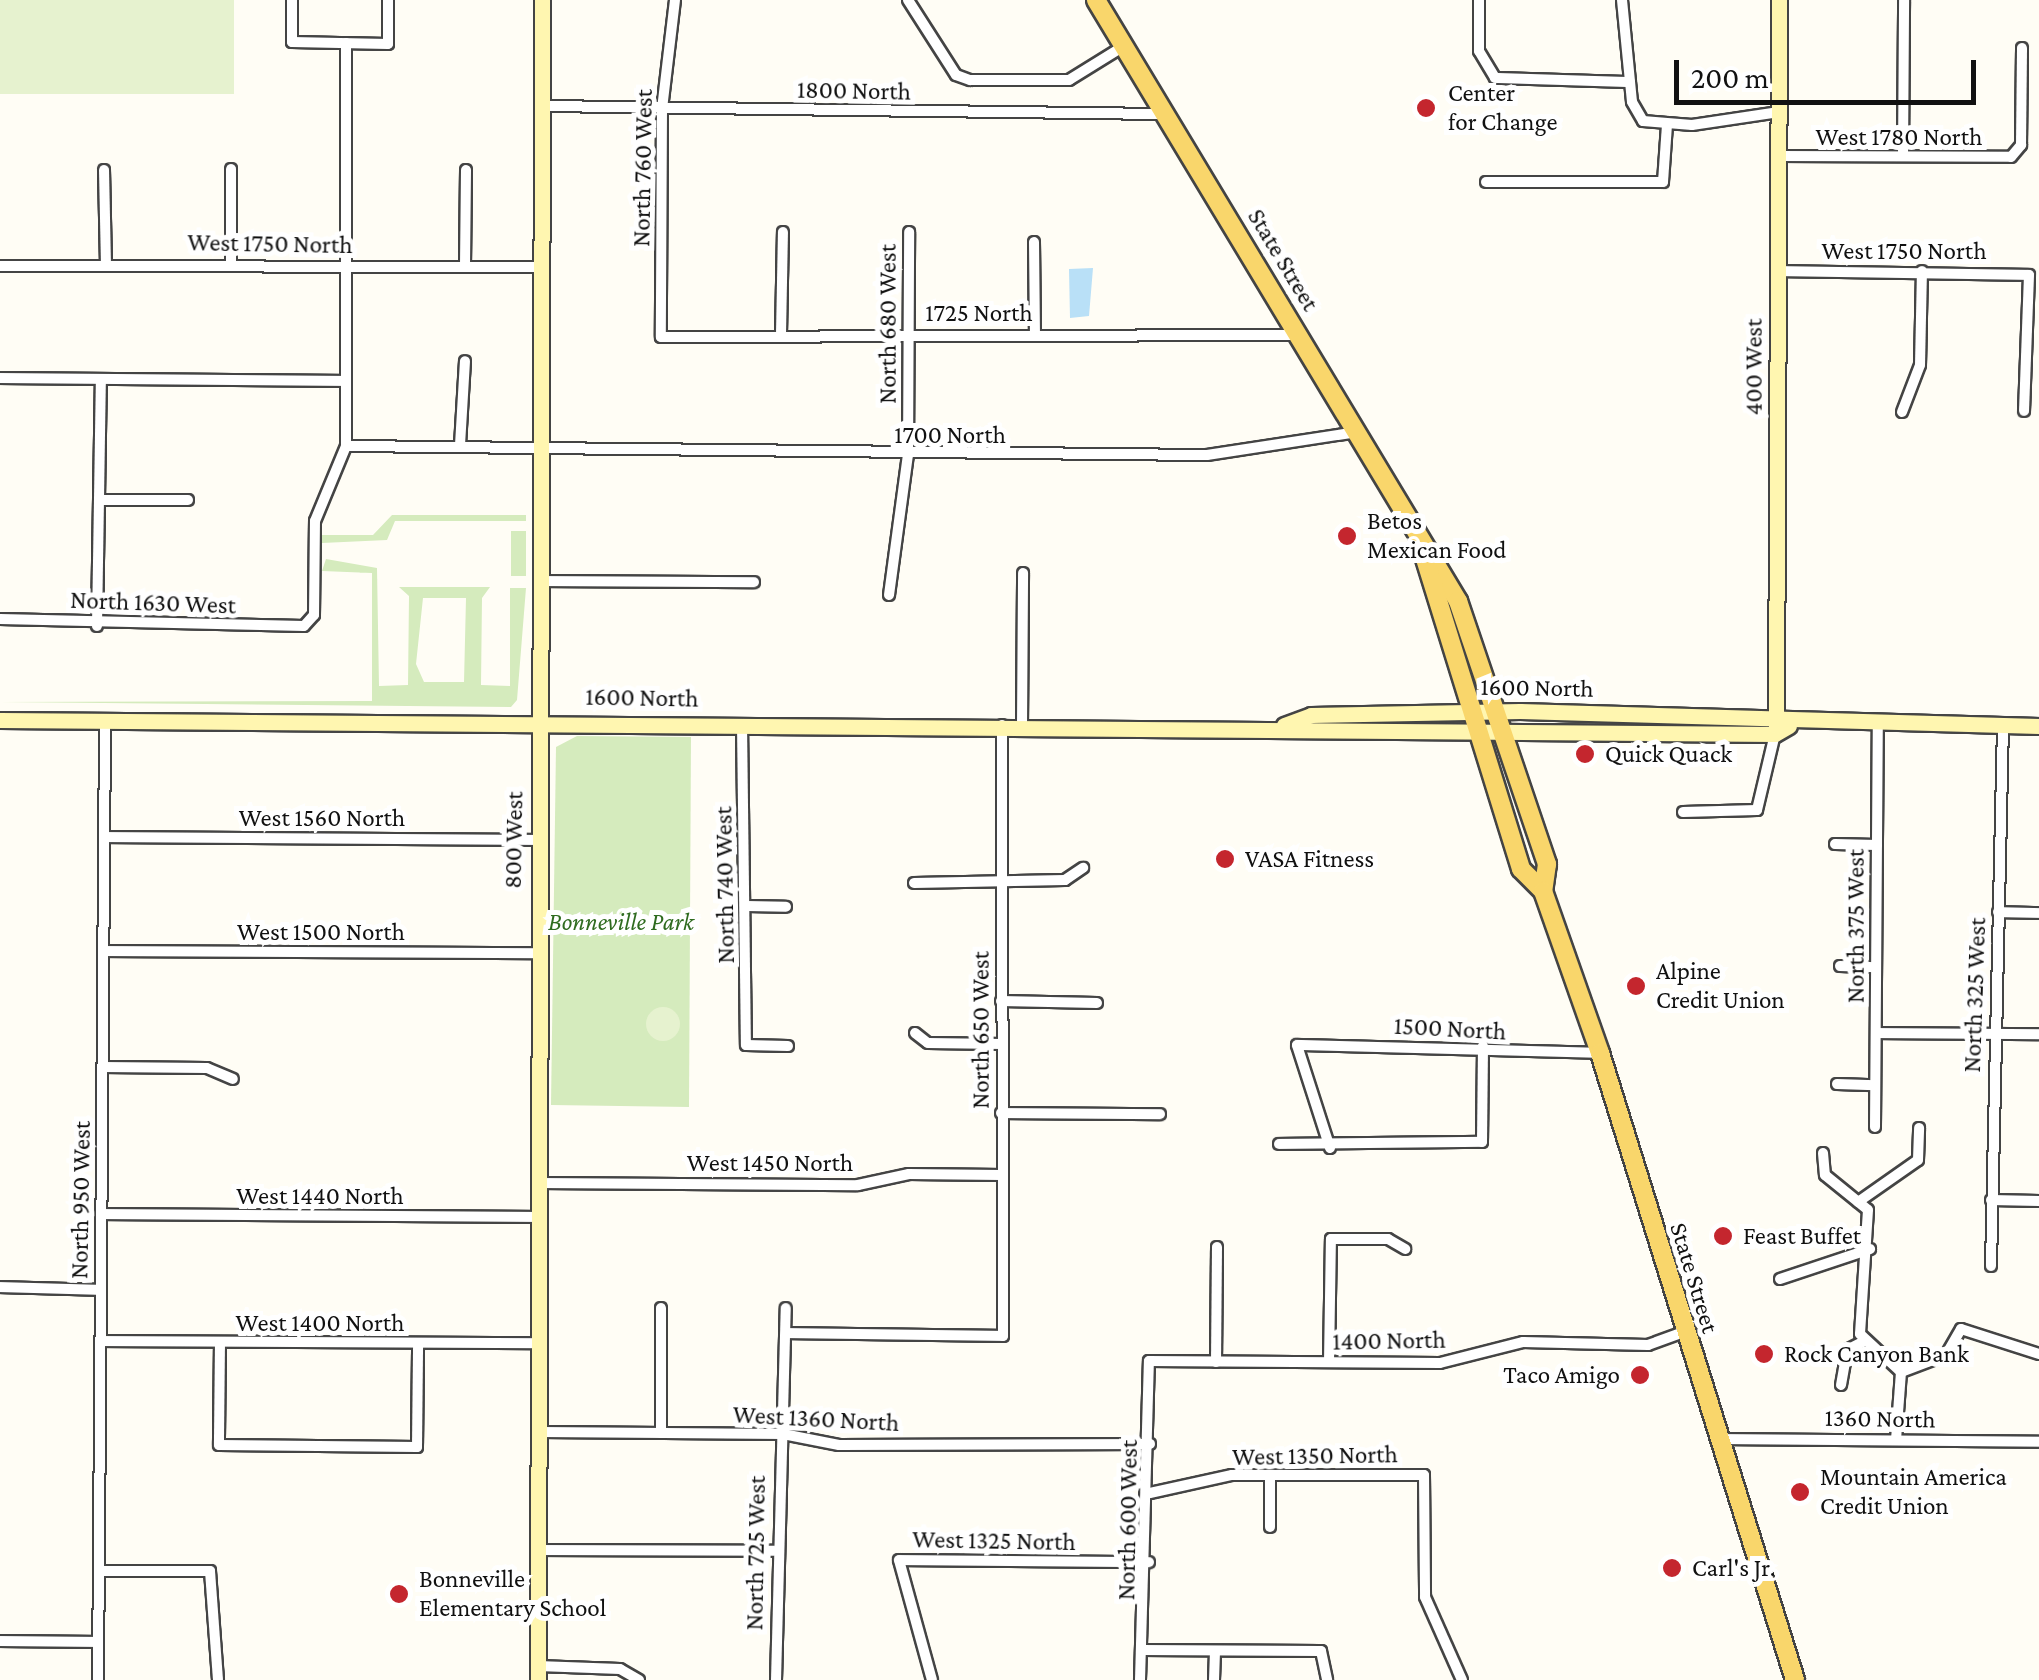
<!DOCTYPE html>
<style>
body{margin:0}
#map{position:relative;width:2039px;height:1680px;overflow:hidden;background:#fffdf5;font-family:"Crimson Pro",serif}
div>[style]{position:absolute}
.green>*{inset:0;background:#d5ebbd;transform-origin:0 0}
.pitch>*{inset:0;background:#e6f2cf;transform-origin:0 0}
.round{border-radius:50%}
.water>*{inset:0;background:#b9e0f7}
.roads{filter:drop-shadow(2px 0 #444) drop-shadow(-2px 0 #444) drop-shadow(0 2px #444) drop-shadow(0 -2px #444)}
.street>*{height:10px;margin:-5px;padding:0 5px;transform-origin:5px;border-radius:5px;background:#fff}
.secondary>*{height:15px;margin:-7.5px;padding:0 7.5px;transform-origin:7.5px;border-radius:7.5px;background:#fff6b0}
.primary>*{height:18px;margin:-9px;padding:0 9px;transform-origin:9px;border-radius:9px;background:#f9d66b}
.dots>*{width:28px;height:28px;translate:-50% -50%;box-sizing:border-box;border:5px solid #fff;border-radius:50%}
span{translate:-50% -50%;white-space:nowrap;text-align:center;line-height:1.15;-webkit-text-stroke:10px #fff;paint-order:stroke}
.street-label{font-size:25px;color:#111}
.poi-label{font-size:25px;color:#111}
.left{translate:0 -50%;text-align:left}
.right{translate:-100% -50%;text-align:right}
.park-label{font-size:25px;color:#2f6b1f;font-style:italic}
.scale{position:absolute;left:1674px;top:60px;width:302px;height:45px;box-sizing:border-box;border:5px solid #111;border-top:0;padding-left:12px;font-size:30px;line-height:35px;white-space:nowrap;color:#111;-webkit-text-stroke:8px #fff;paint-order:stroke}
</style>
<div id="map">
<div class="green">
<div style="clip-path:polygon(392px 515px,526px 515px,526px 521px,395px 521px,387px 540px,322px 543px,321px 535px,373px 535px)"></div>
<div style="left:511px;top:531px;width:15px;height:45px"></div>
<div style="clip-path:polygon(evenodd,326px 559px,377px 568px,379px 686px,408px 685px,409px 596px,399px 587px,490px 587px,482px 598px,481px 685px,510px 686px,510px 588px,526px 588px,517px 700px,511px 707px,0 702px,372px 701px,372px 573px,322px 571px,326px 559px,423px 598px,466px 598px,464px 682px,424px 682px,416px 664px,423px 598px)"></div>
<div style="clip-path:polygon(577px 736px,691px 737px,689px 1107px,551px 1105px,556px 747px)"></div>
</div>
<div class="pitch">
<div style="left:0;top:0;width:234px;height:94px"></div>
<div class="round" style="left:646px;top:1007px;width:34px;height:34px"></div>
</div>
<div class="water">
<div style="clip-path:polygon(1093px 268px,1089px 316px,1070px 318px,1069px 269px)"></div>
</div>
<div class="roads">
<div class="street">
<div style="left:292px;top:0;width:42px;rotate:90deg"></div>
<div style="left:292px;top:42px;width:96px;rotate:1.2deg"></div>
<div style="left:388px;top:44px;width:44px;rotate:-90deg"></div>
<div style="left:675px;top:0;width:110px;rotate:96.8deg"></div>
<div style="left:662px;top:109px;width:228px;rotate:90.3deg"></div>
<div style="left:661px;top:337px;width:635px;rotate:-0.18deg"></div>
<div style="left:908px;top:0;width:89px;rotate:57.4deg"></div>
<div style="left:956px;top:75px;width:15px;rotate:20deg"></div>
<div style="left:970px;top:80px;width:99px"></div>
<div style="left:1069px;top:80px;width:65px;rotate:-31.7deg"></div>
<div style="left:1479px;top:0;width:51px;rotate:90deg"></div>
<div style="left:1479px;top:51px;width:31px;rotate:59deg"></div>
<div style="left:1495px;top:78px;width:135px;rotate:1.7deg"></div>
<div style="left:1622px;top:0;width:102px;rotate:84.4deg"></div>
<div style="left:1632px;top:102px;width:22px;rotate:60deg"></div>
<div style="left:1643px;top:121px;width:49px;rotate:4.7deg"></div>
<div style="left:1692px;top:125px;width:88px;rotate:-8.5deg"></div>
<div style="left:542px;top:106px;width:623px;rotate:0.74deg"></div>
<div style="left:1779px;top:156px;width:232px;rotate:0.2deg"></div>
<div style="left:2011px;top:157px;width:16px;rotate:-50deg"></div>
<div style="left:2021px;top:145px;width:97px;rotate:-89.4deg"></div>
<div style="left:1903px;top:156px;width:156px;rotate:-89.6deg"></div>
<div style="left:231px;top:169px;width:95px;rotate:90deg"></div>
<div style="left:104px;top:170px;width:92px;rotate:88.8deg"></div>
<div style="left:1486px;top:182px;width:177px"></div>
<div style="left:1663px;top:182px;width:57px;rotate:-86deg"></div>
<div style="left:1034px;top:242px;width:91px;rotate:89.4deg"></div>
<div style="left:0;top:266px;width:540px;rotate:0.11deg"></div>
<div style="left:465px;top:266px;width:96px;rotate:-89.4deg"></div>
<div style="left:1779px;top:271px;width:250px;rotate:0.9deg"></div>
<div style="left:2029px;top:275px;width:136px;rotate:92.1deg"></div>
<div style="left:781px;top:334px;width:102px;rotate:-88.9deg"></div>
<div style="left:0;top:378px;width:346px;rotate:0.5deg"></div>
<div style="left:1902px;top:412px;width:50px;rotate:-69deg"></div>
<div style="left:1920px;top:365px;width:94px;rotate:-88.8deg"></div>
<div style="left:460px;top:445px;width:84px;rotate:-86.6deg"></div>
<div style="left:346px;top:446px;width:861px;rotate:0.6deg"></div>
<div style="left:1207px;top:455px;width:152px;rotate:-8.7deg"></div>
<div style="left:99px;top:500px;width:89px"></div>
<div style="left:541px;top:581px;width:213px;rotate:0.3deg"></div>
<div style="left:889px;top:595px;width:141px;rotate:-82.3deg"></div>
<div style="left:908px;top:455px;width:223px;rotate:-89.7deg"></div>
<div style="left:0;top:619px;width:304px;rotate:1.3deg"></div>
<div style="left:304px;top:626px;width:15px;rotate:-48deg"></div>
<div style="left:314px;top:615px;width:94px;rotate:-89.4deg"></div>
<div style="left:315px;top:521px;width:81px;rotate:-67.5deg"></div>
<div style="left:346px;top:446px;width:403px;rotate:-90deg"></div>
<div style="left:97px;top:626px;width:247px;rotate:-89.1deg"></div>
<div style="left:742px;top:724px;width:321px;rotate:89.3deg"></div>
<div style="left:746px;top:1045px;width:42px;rotate:1.4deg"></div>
<div style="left:1022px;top:726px;width:153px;rotate:-89.6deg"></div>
<div style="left:1683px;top:812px;width:74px;rotate:-1.5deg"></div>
<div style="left:1757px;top:810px;width:78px;rotate:-76.7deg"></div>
<div style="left:104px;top:837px;width:435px;rotate:0.4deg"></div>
<div style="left:1835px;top:844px;width:42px;rotate:1.4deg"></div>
<div style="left:914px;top:883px;width:151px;rotate:-1.1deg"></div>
<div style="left:1065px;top:880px;width:22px;rotate:-34deg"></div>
<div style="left:747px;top:906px;width:39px;rotate:1deg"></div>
<div style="left:1998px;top:912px;width:41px;rotate:1.4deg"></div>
<div style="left:104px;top:951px;width:434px;rotate:0.3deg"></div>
<div style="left:1840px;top:966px;width:36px;rotate:2deg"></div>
<div style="left:1001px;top:1001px;width:96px;rotate:1.2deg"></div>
<div style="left:915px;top:1033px;width:16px;rotate:38deg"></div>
<div style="left:928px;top:1043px;width:74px;rotate:0.8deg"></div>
<div style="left:1876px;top:1033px;width:163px;rotate:0.4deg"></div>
<div style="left:103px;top:1067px;width:104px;rotate:0.6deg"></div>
<div style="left:207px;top:1068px;width:28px;rotate:23deg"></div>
<div style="left:1837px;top:1084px;width:38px;rotate:2deg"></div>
<div style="left:1001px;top:1113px;width:159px;rotate:0.4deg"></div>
<div style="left:1875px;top:1127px;width:401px;rotate:-89.6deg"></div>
<div style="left:1279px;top:1144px;width:203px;rotate:-0.6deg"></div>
<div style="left:1482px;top:1142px;width:96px;rotate:-89.4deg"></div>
<div style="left:1330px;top:1148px;width:108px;rotate:-107.8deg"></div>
<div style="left:1297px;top:1045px;width:303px;rotate:1.5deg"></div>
<div style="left:1823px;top:1153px;width:22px;rotate:85deg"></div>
<div style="left:1825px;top:1175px;width:55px;rotate:39.1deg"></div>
<div style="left:1868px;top:1210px;width:124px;rotate:93.7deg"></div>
<div style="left:1860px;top:1334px;width:56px;rotate:42.8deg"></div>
<div style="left:539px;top:1183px;width:319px;rotate:0.4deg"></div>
<div style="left:858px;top:1185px;width:52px;rotate:-12.2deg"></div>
<div style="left:909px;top:1174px;width:92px;rotate:0.6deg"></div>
<div style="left:1991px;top:1200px;width:48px;rotate:1.2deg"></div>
<div style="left:1858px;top:1202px;width:73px;rotate:-35deg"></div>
<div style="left:1918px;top:1160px;width:32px;rotate:-88deg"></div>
<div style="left:101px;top:1214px;width:438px;rotate:0.4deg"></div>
<div style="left:1991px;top:1266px;width:540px;rotate:-88.73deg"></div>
<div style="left:1780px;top:1279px;width:95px;rotate:-18.4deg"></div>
<div style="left:0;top:1287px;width:100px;rotate:1.7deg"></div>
<div style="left:787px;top:1333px;width:216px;rotate:0.8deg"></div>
<div style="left:1003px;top:1336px;width:611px;rotate:-90.09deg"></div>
<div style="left:101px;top:1341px;width:439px;rotate:0.3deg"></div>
<div style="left:220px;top:1342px;width:103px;rotate:90.6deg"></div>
<div style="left:219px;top:1445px;width:198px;rotate:0.6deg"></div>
<div style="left:417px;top:1447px;width:104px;rotate:-89.4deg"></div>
<div style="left:1216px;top:1362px;width:115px;rotate:-89.5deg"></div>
<div style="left:1329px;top:1362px;width:123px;rotate:-89.1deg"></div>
<div style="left:1331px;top:1239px;width:57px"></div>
<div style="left:1388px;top:1239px;width:20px;rotate:30deg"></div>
<div style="left:1901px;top:1372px;width:48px;rotate:-20.7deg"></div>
<div style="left:1946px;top:1355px;width:30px;rotate:-60deg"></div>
<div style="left:1961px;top:1329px;width:82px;rotate:17.8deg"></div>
<div style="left:1841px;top:1385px;width:36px;rotate:-80deg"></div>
<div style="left:1847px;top:1350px;width:18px;rotate:-27deg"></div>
<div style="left:541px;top:1432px;width:242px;rotate:0.5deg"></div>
<div style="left:783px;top:1434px;width:57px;rotate:11.1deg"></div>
<div style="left:839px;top:1445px;width:311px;rotate:-0.2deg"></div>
<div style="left:661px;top:1433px;width:125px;rotate:-90deg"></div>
<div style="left:1721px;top:1439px;width:318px;rotate:0.5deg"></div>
<div style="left:1896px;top:1440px;width:68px;rotate:-85.8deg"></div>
<div style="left:1270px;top:1475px;width:52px;rotate:90deg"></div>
<div style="left:1150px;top:1493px;width:84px;rotate:-12.4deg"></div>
<div style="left:1232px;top:1475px;width:192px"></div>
<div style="left:1424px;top:1475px;width:122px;rotate:89.5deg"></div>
<div style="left:1425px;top:1597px;width:91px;rotate:66deg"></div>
<div style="left:540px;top:1550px;width:234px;rotate:0.2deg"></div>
<div style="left:99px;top:1571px;width:111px"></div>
<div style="left:210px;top:1571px;width:109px;rotate:85.8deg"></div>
<div style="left:0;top:1641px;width:97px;rotate:0.6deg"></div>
<div style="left:1142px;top:1650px;width:179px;rotate:0.3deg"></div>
<div style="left:1321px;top:1651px;width:30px;rotate:78deg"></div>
<div style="left:538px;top:1666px;width:82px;rotate:2.1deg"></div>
<div style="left:620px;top:1669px;width:22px;rotate:30deg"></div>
<div style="left:98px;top:1680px;width:960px;rotate:-89.58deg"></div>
<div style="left:776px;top:1680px;width:372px;rotate:-88.5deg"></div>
<div style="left:932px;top:1680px;width:124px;rotate:-105.4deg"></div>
<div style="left:899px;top:1560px;width:250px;rotate:0.5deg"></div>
<div style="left:1140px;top:1680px;width:319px;rotate:-88.4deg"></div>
<div style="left:1149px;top:1361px;width:291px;rotate:0.4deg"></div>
<div style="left:1440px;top:1363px;width:86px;rotate:-14.2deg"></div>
<div style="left:1523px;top:1342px;width:125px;rotate:1.4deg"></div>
<div style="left:1648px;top:1345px;width:38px;rotate:-20deg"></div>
<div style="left:1214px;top:1680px;width:29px;rotate:-88deg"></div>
</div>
<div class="secondary">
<div style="left:0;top:720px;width:1775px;rotate:0.45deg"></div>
<div style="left:1775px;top:734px;width:16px;rotate:-30deg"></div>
<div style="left:1284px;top:725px;width:29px;rotate:-20deg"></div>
<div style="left:1311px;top:715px;width:209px;rotate:-1.1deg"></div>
<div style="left:1520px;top:711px;width:519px;rotate:1.66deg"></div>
<div style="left:1776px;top:726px;width:726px;rotate:-89.76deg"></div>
<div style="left:538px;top:1680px;width:1680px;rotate:-89.86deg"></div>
</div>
<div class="primary">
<div style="left:1096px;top:0;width:702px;rotate:58.94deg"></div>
<div style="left:1458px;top:601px;width:278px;rotate:71.3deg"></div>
<div style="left:1547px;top:864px;width:27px;rotate:98deg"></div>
<div style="left:1422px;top:549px;width:335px;rotate:72.8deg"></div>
<div style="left:1521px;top:869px;width:31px;rotate:45deg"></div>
<div style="left:1543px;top:891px;width:172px;rotate:70.6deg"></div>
<div style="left:1600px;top:1053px;width:657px;rotate:72.72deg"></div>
</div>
</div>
<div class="dots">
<div style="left:1426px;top:108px;background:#c4262e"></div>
<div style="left:1347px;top:536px;background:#c4262e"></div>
<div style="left:1585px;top:754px;background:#c4262e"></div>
<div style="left:1225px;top:859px;background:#c4262e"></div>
<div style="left:1636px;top:986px;background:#c4262e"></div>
<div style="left:1723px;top:1236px;background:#c4262e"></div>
<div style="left:1764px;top:1354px;background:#c4262e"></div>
<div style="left:1640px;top:1375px;background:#c4262e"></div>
<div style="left:1800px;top:1492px;background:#c4262e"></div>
<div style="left:1672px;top:1568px;background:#c4262e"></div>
<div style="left:399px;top:1594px;background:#c4262e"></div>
</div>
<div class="street-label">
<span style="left:854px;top:91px;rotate:1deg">1800 North</span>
<span style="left:1899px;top:137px">West 1780 North</span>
<span style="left:643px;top:168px;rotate:-89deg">North 760 West</span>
<span style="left:270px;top:244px;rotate:1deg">West 1750 North</span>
<span style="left:1904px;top:251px">West 1750 North</span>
<span style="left:1283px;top:260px;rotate:59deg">State Street</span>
<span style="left:979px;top:313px">1725 North</span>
<span style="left:888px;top:324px;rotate:-90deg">North 680 West</span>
<span style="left:1754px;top:367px;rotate:-90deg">400 West</span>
<span style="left:950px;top:435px">1700 North</span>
<span style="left:153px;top:603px;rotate:2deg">North 1630 West</span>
<span style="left:1537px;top:688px;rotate:1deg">1600 North</span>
<span style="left:642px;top:698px;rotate:1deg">1600 North</span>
<span style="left:322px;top:818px">West 1560 North</span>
<span style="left:514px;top:840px;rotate:-89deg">800 West</span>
<span style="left:725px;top:885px;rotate:-91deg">North 740 West</span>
<span style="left:1856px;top:926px;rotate:-90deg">North 375 West</span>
<span style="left:321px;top:932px">West 1500 North</span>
<span style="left:1975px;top:995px;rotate:-88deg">North 325 West</span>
<span style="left:1450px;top:1029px;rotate:3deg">1500 North</span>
<span style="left:981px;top:1030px;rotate:-90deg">North 650 West</span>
<span style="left:770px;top:1163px">West 1450 North</span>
<span style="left:320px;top:1196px">West 1440 North</span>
<span style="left:81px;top:1200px;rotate:-89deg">North 950 West</span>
<span style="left:1694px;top:1278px;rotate:73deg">State Street</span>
<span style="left:320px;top:1323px">West 1400 North</span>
<span style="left:1389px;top:1341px;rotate:-1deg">1400 North</span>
<span style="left:816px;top:1419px;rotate:3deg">West 1360 North</span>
<span style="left:1880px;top:1419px;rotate:1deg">1360 North</span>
<span style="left:1315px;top:1456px;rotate:-1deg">West 1350 North</span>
<span style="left:1128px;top:1520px;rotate:-89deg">North 600 West</span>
<span style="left:994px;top:1541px;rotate:1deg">West 1325 North</span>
<span style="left:756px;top:1553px;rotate:-89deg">North 725 West</span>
</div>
<div class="poi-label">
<span class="left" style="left:1448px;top:108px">Center<br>for Change</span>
<span class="left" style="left:1367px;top:536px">Betos<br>Mexican Food</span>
<span class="left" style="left:1605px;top:754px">Quick Quack</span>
<span class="left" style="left:1245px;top:859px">VASA Fitness</span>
<span class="left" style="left:1656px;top:986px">Alpine<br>Credit Union</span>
<span class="left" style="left:1743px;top:1236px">Feast Buffet</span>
<span class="left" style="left:1784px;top:1354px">Rock Canyon Bank</span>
<span class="right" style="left:1620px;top:1375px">Taco Amigo</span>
<span class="left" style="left:1820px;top:1492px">Mountain America<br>Credit Union</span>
<span class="left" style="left:1692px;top:1568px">Carl's Jr.</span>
<span class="left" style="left:419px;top:1594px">Bonneville<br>Elementary School</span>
</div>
<div class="park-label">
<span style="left:621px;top:922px">Bonneville Park</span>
</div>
<div class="scale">200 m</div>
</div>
